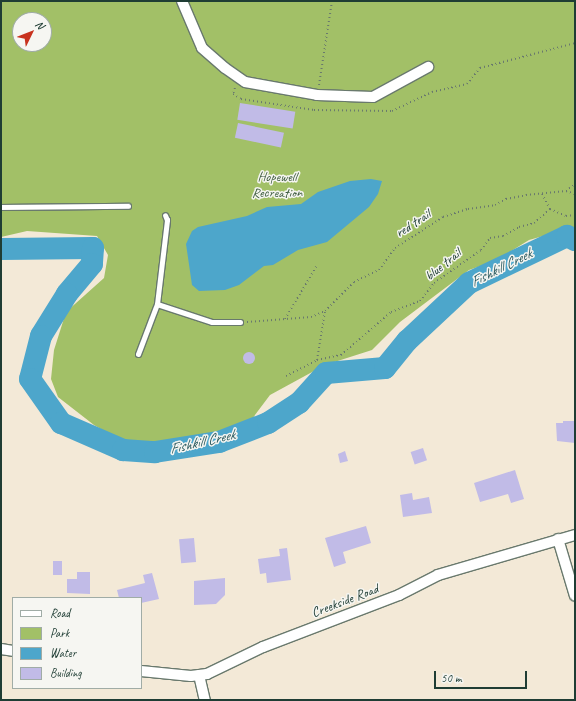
<!DOCTYPE html>
<style>
body{margin:0}
#map{position:relative;width:576px;height:701px;overflow:hidden;background:#f3e9d7;font-family:Caveat,sans-serif}
div>[style]{position:absolute}
.green>*{inset:0;background:#a2c067}
.water>*{inset:0;background:#4da6cb}
.river>*{height:22px;margin:-11px;padding:0 11px;transform-origin:11px;border-radius:11px;background:#4da6cb}
.building>*{inset:0;background:#c1bbe7;transform-origin:0 0}
.round{border-radius:50%}
.path>*{height:2px;margin-top:-1px;transform-origin:0;background:repeating-linear-gradient(90deg,#69796d 0 1px,transparent 0 4px)}
.roads{filter:drop-shadow(1px 0 #69796d) drop-shadow(-1px 0 #69796d) drop-shadow(0 1px #69796d) drop-shadow(0 -1px #69796d)}
.service>*{height:5px;margin:-2.5px;padding:0 2.5px;transform-origin:2.5px;border-radius:2.5px;background:#fff}
.minor>*{height:10px;margin:-5px;padding:0 5px;transform-origin:5px;border-radius:5px;background:#fff}
span{translate:-50% -50%;white-space:nowrap;text-align:center;line-height:1.15;-webkit-text-stroke:3px #f6f6f2;paint-order:stroke}
.park-label{font-size:14px;color:#405e41}
.street-label{font-size:14px;color:#1f3d34}
.water-label{font-size:15px;color:#2d5c61;font-style:italic}
.frame{position:absolute;inset:0;border:2px solid #1f3d34;pointer-events:none}
.legend{position:absolute;left:12px;top:597px;width:130px;height:92px;box-sizing:border-box;background:#f6f6f2;border:1px solid #a0aca6;margin:0;padding:5px 7px;list-style:none;font-size:12px;color:#1f3d34}
.legend li{display:flex;align-items:center;gap:8px;height:20px}
.legend b{width:20px;border:1px solid #a0aca6}
.north{position:absolute;left:12px;top:12px;width:40px;height:40px;box-sizing:border-box;background:#f6f6f2;border:1px solid #a0aca6;border-radius:50%;rotate:47deg;font-size:11px;font-weight:700;line-height:16px;text-align:center;color:#1f3d34}
.north::after{content:'';display:block;margin:auto;width:14px;height:18px;background:#c8321e;clip-path:polygon(50% 0,100% 100%,50% 72%,0 100%)}
.scale{position:absolute;left:434px;top:671px;width:93px;height:18px;box-sizing:border-box;border:2px solid #1f3d34;border-top:0;padding-left:5px;font-size:12px;line-height:14px;white-space:nowrap;color:#1f3d34;-webkit-text-stroke:3px #f6f6f2;paint-order:stroke}
</style>
<div id="map">
<div class="green">
<div style="clip-path:polygon(evenodd,1px 1px,575px 1px,575px 227px,529px 240px,495px 261px,469px 270px,400px 322px,372px 350px,325px 365px,270px 395px,243px 431px,187px 441px,130px 446px,94px 425px,58px 397px,51px 379px,54px 350px,66px 312px,104px 278px,108px 255px,97px 236px,27px 231px,1px 237px,1px 1px,20px 20px,44px 20px,44px 44px,20px 44px,20px 20px)"></div>
</div>
<div class="water">
<div style="clip-path:polygon(371px 179px,382px 181px,378px 194px,369px 207px,327px 242px,298px 250px,273px 265px,264px 266px,239px 285px,225px 290px,199px 291px,192px 285px,186px 244px,192px 231px,198px 227px,247px 216px,267px 207px,301px 204px,318px 192px,350px 181px)"></div>
</div>
<div class="river">
<div style="left:1px;top:249px;width:92px;rotate:-0.6deg"></div>
<div style="left:93px;top:248px;width:16px;rotate:94deg"></div>
<div style="left:92px;top:264px;width:39px;rotate:130deg"></div>
<div style="left:67px;top:294px;width:49px;rotate:121.8deg"></div>
<div style="left:41px;top:336px;width:44px;rotate:104.3deg"></div>
<div style="left:30px;top:379px;width:54px;rotate:54.8deg"></div>
<div style="left:61px;top:423px;width:68px;rotate:23.5deg"></div>
<div style="left:123px;top:450px;width:32px;rotate:4deg"></div>
<div style="left:155px;top:452px;width:65px;rotate:-8.9deg"></div>
<div style="left:219px;top:442px;width:53px;rotate:-21.2deg"></div>
<div style="left:268px;top:423px;width:37px;rotate:-33deg"></div>
<div style="left:299px;top:403px;width:40px;rotate:-48deg"></div>
<div style="left:326px;top:373px;width:59px;rotate:-4.8deg"></div>
<div style="left:385px;top:368px;width:35px;rotate:-51deg"></div>
<div style="left:407px;top:341px;width:85px;rotate:-43.1deg"></div>
<div style="left:469px;top:283px;width:109px;rotate:-25.6deg"></div>
<div style="left:567px;top:236px;width:9px;rotate:27deg"></div>
</div>
<div class="building">
<div style="left:240px;top:103px;width:56px;height:17px;rotate:9deg"></div>
<div style="left:238px;top:123px;width:47px;height:15px;rotate:12deg"></div>
<div class="round" style="left:243px;top:352px;width:12px;height:12px"></div>
<div style="clip-path:polygon(563px 421px,575px 421px,575px 443px,557px 441px,556px 423px,563px 423px)"></div>
<div style="left:423px;top:448px;width:13px;height:13px;rotate:72deg"></div>
<div style="clip-path:polygon(345px 451px,348px 461px,340px 463px,338px 454px)"></div>
<div style="clip-path:polygon(515px 470px,524px 499px,511px 503px,508px 494px,480px 502px,474px 483px)"></div>
<div style="clip-path:polygon(412px 493px,413px 500px,429px 497px,432px 513px,403px 517px,400px 495px)"></div>
<div style="clip-path:polygon(366px 526px,371px 543px,343px 552px,346px 563px,334px 567px,325px 538px)"></div>
<div style="left:194px;top:538px;width:24px;height:15px;rotate:85deg"></div>
<div style="clip-path:polygon(287px 548px,291px 580px,267px 583px,266px 573px,260px 574px,258px 559px,280px 556px,279px 549px)"></div>
<div style="left:53px;top:561px;width:9px;height:14px"></div>
<div style="clip-path:polygon(77px 572px,90px 572px,90px 594px,67px 593px,67px 579px,77px 579px)"></div>
<div style="clip-path:polygon(152px 573px,159px 599px,141px 603px,141px 598px,119px 598px,117px 590px,145px 583px,143px 575px)"></div>
<div style="clip-path:polygon(225px 578px,225px 595px,216px 604px,194px 605px,194px 581px)"></div>
</div>
<div class="path">
<div style="left:319px;top:85px;width:85px;rotate:-81.2deg"></div>
<div style="left:235px;top:88px;width:6px;rotate:108deg"></div>
<div style="left:233px;top:94px;width:9px;rotate:32deg"></div>
<div style="left:241px;top:99px;width:74px;rotate:8.6deg"></div>
<div style="left:314px;top:110px;width:78px;rotate:0.7deg"></div>
<div style="left:392px;top:111px;width:44px;rotate:-25.4deg"></div>
<div style="left:432px;top:92px;width:36px;rotate:-13deg"></div>
<div style="left:467px;top:84px;width:21px;rotate:-51deg"></div>
<div style="left:480px;top:68px;width:98px;rotate:-14.7deg"></div>
<div style="left:566px;top:191px;width:11px;rotate:-38deg"></div>
<div style="left:542px;top:194px;width:17px;rotate:62deg"></div>
<div style="left:285px;top:319px;width:61px;rotate:-59.2deg"></div>
<div style="left:247px;top:322px;width:64px;rotate:-4.5deg"></div>
<div style="left:311px;top:317px;width:15px;rotate:-23deg"></div>
<div style="left:325px;top:311px;width:41px;rotate:-45deg"></div>
<div style="left:354px;top:282px;width:28px;rotate:-26deg"></div>
<div style="left:379px;top:270px;width:27px;rotate:-54deg"></div>
<div style="left:395px;top:248px;width:57px;rotate:-32.9deg"></div>
<div style="left:443px;top:217px;width:26px;rotate:-18deg"></div>
<div style="left:468px;top:209px;width:27px;rotate:-8deg"></div>
<div style="left:495px;top:205px;width:13px;rotate:-29deg"></div>
<div style="left:506px;top:199px;width:20px;rotate:-11deg"></div>
<div style="left:526px;top:195px;width:40px;rotate:-5.7deg"></div>
<div style="left:566px;top:191px;width:9px;rotate:18deg"></div>
<div style="left:317px;top:360px;width:50px;rotate:-80.7deg"></div>
<div style="left:286px;top:376px;width:35px;rotate:-27deg"></div>
<div style="left:317px;top:360px;width:25px;rotate:-12deg"></div>
<div style="left:341px;top:355px;width:66px;rotate:-40.7deg"></div>
<div style="left:391px;top:312px;width:31px;rotate:-21deg"></div>
<div style="left:420px;top:301px;width:23px;rotate:-52deg"></div>
<div style="left:434px;top:283px;width:57px;rotate:-35.1deg"></div>
<div style="left:481px;top:250px;width:15px;rotate:-53deg"></div>
<div style="left:490px;top:238px;width:13px;rotate:-9deg"></div>
<div style="left:503px;top:236px;width:18px;rotate:-29deg"></div>
<div style="left:519px;top:227px;width:16px;rotate:-15deg"></div>
<div style="left:534px;top:223px;width:21px;rotate:-41deg"></div>
<div style="left:550px;top:209px;width:17px;rotate:24deg"></div>
<div style="left:566px;top:216px;width:9px;rotate:-6deg"></div>
</div>
<div class="roads">
<div class="service">
<div style="left:1px;top:207px;width:127px;rotate:-0.5deg"></div>
<div style="left:157px;top:304px;width:58px;rotate:18.1deg"></div>
<div style="left:212px;top:322px;width:28px"></div>
<div style="left:138px;top:354px;width:53px;rotate:-69.2deg"></div>
<div style="left:157px;top:304px;width:85px;rotate:-83.2deg"></div>
<div style="left:167px;top:220px;width:5px;rotate:-112deg"></div>
</div>
<div class="minor">
<div style="left:182px;top:1px;width:51px;rotate:66.9deg"></div>
<div style="left:202px;top:48px;width:30px;rotate:41deg"></div>
<div style="left:225px;top:68px;width:24px;rotate:35deg"></div>
<div style="left:245px;top:82px;width:73px;rotate:10.2deg"></div>
<div style="left:317px;top:95px;width:56px;rotate:2deg"></div>
<div style="left:373px;top:97px;width:63px;rotate:-28.6deg"></div>
<div style="left:558px;top:539px;width:59px;rotate:73.4deg"></div>
<div style="left:1px;top:649px;width:12px;rotate:9deg"></div>
<div style="left:141px;top:671px;width:50px;rotate:5.7deg"></div>
<div style="left:191px;top:676px;width:16px;rotate:-7deg"></div>
<div style="left:207px;top:674px;width:62px;rotate:-25.7deg"></div>
<div style="left:263px;top:647px;width:146px;rotate:-20.9deg"></div>
<div style="left:399px;top:595px;width:44px;rotate:-27.1deg"></div>
<div style="left:438px;top:575px;width:143px;rotate:-16.3deg"></div>
<div style="left:199px;top:675px;width:26px;rotate:77deg"></div>
</div>
</div>
<div class="park-label">
<span style="left:277px;top:185px">Hopewell<br>Recreation</span>
</div>
<div class="street-label">
<span style="left:413px;top:224px;rotate:-33deg">red trail</span>
<span style="left:443px;top:265px;rotate:-39deg">blue trail</span>
<span style="left:345px;top:601px;rotate:-21deg">Creekside Road</span>
</div>
<div class="water-label">
<span style="left:501px;top:268px;rotate:-27deg">Fishkill Creek</span>
<span style="left:202px;top:442px;rotate:-13deg">Fishkill Creek</span>
</div>
<div class="frame"></div>
<ul class="legend">
<li><b style="height:5px;background:#fff"></b>Road</li>
<li><b style="height:11px;background:#a2c067"></b>Park</li>
<li><b style="height:11px;background:#4da6cb"></b>Water</li>
<li><b style="height:11px;background:#c1bbe7"></b>Building</li>
</ul>
<div class="north">N</div>
<div class="scale">50 m</div>
</div>
